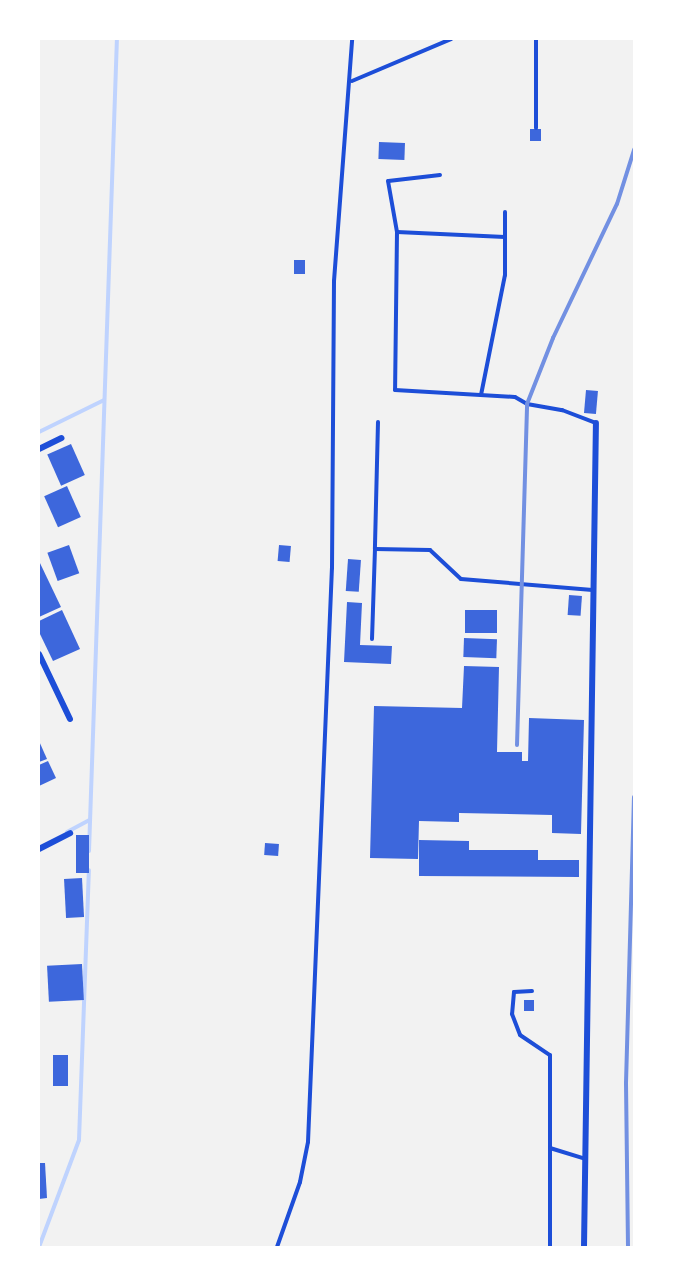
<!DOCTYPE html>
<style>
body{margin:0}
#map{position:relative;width:673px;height:1286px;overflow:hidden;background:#f2f2f2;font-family:Rubik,sans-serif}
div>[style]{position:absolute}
.stream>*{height:4px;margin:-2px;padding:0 2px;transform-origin:2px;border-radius:2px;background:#bfd3fe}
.building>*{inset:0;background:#3d67dc;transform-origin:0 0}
.service>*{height:4px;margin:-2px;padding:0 2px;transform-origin:2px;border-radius:2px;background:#1d4ed8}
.minor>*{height:6px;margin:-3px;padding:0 3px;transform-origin:3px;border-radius:3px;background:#1d4ed8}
.rail>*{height:4px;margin:-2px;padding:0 2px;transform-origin:2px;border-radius:2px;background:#7290e2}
span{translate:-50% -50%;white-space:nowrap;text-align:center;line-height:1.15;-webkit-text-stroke:4.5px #fff;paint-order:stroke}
.frame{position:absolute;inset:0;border:40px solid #fff;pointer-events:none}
</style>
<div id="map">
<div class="stream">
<div style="left:39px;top:432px;width:72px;rotate:-26.2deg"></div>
<div style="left:67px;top:832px;width:26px;rotate:-28deg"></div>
<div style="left:89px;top:851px;width:812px;rotate:-88.03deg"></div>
<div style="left:39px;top:1247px;width:114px;rotate:-69.5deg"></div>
<div style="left:79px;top:1140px;width:270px;rotate:-87.9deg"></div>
</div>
<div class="building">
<div style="left:530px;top:129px;width:11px;height:12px"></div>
<div style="left:379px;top:142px;width:26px;height:17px;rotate:2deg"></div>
<div style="left:294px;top:260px;width:11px;height:14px"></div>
<div style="left:586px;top:390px;width:12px;height:23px;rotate:5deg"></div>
<div style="left:71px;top:444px;width:34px;height:26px;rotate:66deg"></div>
<div style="left:67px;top:486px;width:34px;height:25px;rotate:66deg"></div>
<div style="left:69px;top:545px;width:30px;height:23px;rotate:70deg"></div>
<div style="left:279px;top:545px;width:12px;height:16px;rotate:5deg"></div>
<div style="left:348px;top:559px;width:13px;height:32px;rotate:4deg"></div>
<div style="clip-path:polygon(39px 561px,61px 607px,39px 617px)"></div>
<div style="left:569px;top:595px;width:13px;height:20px;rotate:4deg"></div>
<div style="clip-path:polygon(347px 602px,362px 603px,360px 645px,392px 646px,391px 664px,344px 662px)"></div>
<div style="clip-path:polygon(62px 610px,80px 649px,53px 661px,39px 632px,39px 621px)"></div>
<div style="left:465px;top:610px;width:32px;height:23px"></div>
<div style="left:464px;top:638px;width:33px;height:19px;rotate:2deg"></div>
<div style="clip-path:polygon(464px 666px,499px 667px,497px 752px,522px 752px,522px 761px,528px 761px,529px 718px,584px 720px,581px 834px,552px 833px,552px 815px,459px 813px,459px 822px,419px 821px,418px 859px,370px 858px,374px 706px,462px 708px)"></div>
<div style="clip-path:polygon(39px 741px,47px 759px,39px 762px)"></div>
<div style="clip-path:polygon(48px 761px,56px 778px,39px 786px,39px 765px)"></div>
<div style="left:76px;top:835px;width:13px;height:38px"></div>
<div style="clip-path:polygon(419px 840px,469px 841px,469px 850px,538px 850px,538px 860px,579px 860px,579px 877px,419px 876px)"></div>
<div style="left:265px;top:843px;width:14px;height:12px;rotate:4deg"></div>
<div style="left:82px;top:878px;width:39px;height:18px;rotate:87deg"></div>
<div style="left:82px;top:964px;width:36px;height:35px;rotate:87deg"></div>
<div style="left:524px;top:1000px;width:10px;height:11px"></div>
<div style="left:53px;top:1055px;width:15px;height:31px"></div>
<div style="clip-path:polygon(39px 1163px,45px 1163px,47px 1198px,39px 1199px)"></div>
</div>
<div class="service">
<div style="left:352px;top:81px;width:108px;rotate:-23deg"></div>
<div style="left:536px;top:128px;width:89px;rotate:-90deg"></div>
<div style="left:440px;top:175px;width:52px;rotate:173.4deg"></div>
<div style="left:388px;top:181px;width:52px;rotate:80deg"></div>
<div style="left:397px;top:232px;width:158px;rotate:90.7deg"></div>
<div style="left:395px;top:390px;width:120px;rotate:3.3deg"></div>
<div style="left:515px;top:397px;width:14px;rotate:30deg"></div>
<div style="left:527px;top:404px;width:36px;rotate:10deg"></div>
<div style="left:562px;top:410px;width:36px;rotate:21deg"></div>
<div style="left:397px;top:232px;width:108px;rotate:2.7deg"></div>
<div style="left:481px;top:395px;width:122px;rotate:-78.7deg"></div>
<div style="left:505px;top:275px;width:63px;rotate:-90deg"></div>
<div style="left:378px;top:422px;width:127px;rotate:91.4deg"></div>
<div style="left:375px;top:549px;width:55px;rotate:1deg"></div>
<div style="left:430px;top:550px;width:42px;rotate:43.1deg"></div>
<div style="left:461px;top:579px;width:132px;rotate:4.8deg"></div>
<div style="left:372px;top:639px;width:90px;rotate:-88.1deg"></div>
<div style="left:532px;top:991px;width:18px;rotate:177deg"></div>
<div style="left:514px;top:992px;width:22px;rotate:95deg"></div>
<div style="left:512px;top:1014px;width:22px;rotate:69deg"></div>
<div style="left:520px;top:1035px;width:36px;rotate:34deg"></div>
<div style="left:550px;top:1055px;width:192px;rotate:90deg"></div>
<div style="left:550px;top:1148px;width:37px;rotate:17deg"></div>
<div style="left:277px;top:1247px;width:69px;rotate:-70.5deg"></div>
<div style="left:300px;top:1182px;width:41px;rotate:-78.7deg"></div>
<div style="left:308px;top:1142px;width:575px;rotate:-87.61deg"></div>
<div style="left:332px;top:568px;width:287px;rotate:-89.6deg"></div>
<div style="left:334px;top:281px;width:243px;rotate:-85.7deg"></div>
</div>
<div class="minor">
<div style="left:39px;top:449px;width:25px;rotate:-26deg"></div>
<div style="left:39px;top:654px;width:72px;rotate:64.5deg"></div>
<div style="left:39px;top:849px;width:35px;rotate:-27deg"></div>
<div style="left:584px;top:1247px;width:824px;rotate:-89.17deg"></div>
</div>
<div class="rail">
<div style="left:517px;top:745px;width:341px;rotate:-88.3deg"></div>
<div style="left:527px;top:404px;width:71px;rotate:-68.5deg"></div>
<div style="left:553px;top:338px;width:148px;rotate:-64.5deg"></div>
<div style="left:617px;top:204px;width:57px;rotate:-72.5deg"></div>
<div style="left:628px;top:1247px;width:164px;rotate:-90.7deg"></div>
<div style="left:626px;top:1083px;width:286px;rotate:-88.4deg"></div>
</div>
<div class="frame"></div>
</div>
